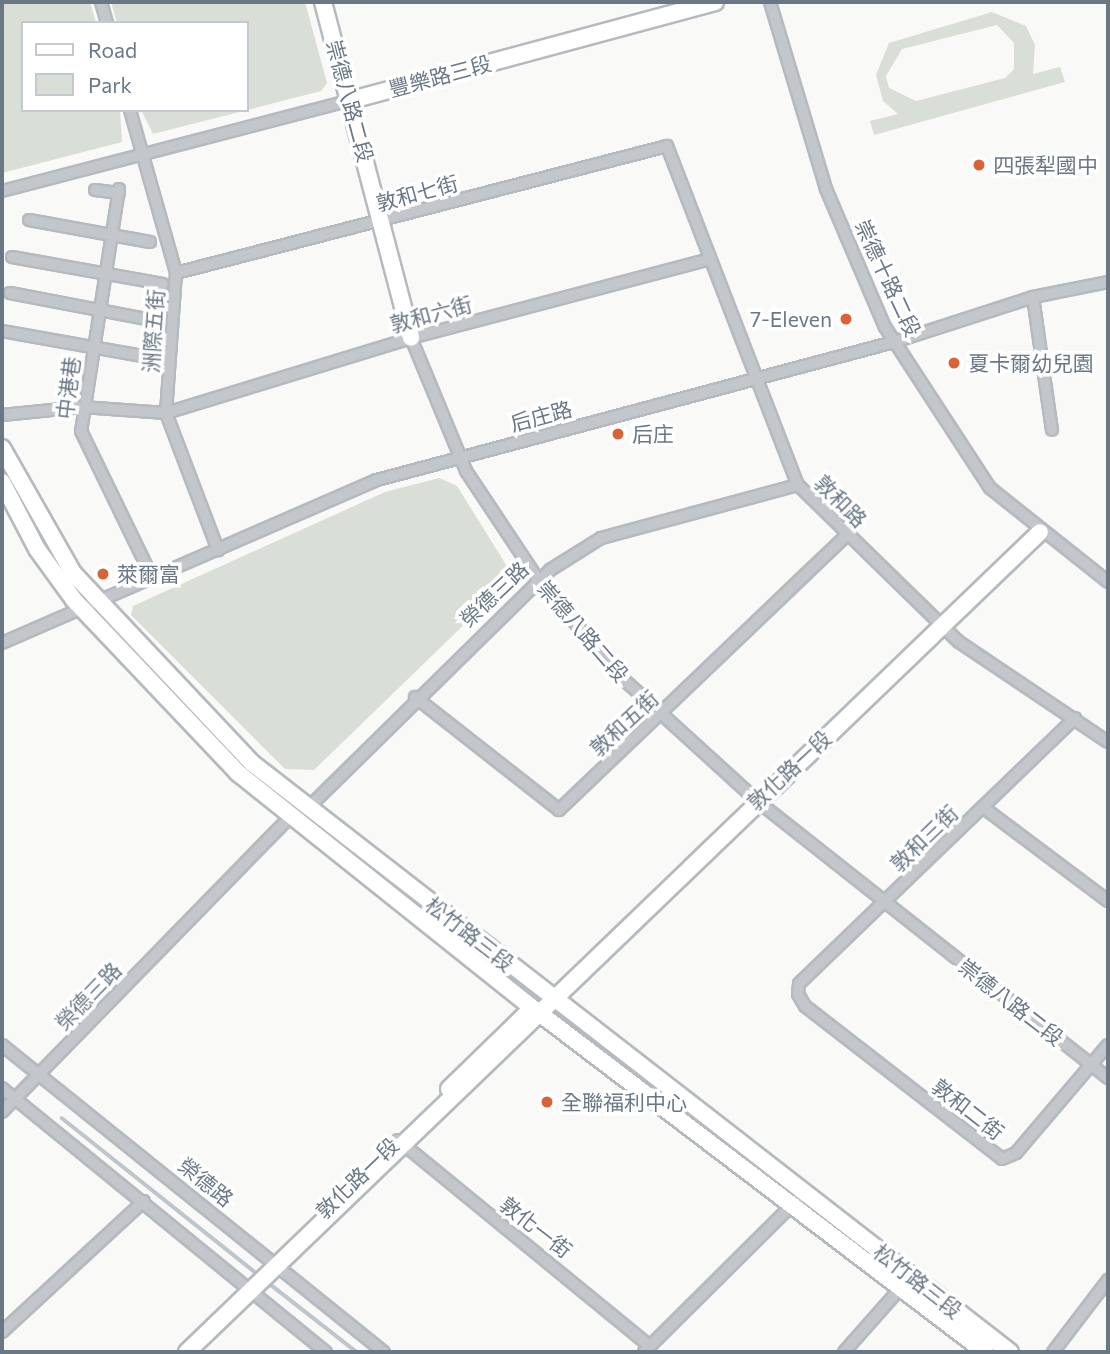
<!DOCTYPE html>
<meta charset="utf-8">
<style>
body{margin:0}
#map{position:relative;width:1110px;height:1354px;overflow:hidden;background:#f9f9f7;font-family:Commissioner,"Noto Sans TC",sans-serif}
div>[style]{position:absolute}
.green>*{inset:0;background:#d9ded6}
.stream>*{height:3.5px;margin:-1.75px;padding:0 1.75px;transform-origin:1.75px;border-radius:1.75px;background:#bcc6cb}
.roads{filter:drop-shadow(2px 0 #b5babf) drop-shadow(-2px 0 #b5babf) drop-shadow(0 2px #b5babf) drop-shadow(0 -2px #b5babf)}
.street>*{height:10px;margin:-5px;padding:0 5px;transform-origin:5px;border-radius:5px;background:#c3c6ca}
.secondary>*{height:16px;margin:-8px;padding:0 8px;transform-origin:8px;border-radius:8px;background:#fff}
.dots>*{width:19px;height:19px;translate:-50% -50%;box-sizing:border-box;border:4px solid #fff;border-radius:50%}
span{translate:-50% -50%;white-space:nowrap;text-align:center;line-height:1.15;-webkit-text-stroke:7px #fff;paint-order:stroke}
.street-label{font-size:21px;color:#6a7886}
.poi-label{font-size:21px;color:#6a7886}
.left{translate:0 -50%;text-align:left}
.right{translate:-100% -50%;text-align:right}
.frame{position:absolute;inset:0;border:4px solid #6a7886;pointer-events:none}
.legend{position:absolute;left:21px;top:21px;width:228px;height:91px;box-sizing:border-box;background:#fff;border:2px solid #c3c9cf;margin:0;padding:9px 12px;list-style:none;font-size:21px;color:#6a7886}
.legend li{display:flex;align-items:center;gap:14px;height:35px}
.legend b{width:35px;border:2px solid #c3c9cf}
</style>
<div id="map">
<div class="green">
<div style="clip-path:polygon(2px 2px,90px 2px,96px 23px,23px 23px,23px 110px,120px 110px,122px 142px,2px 173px)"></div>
<div style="clip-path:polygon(111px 2px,305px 2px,327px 83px,321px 91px,153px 134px,141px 110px,247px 110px,247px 23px,117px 23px)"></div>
<div style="clip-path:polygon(evenodd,992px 12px,1026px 26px,1035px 45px,1033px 74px,1060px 67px,1065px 82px,874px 135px,870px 121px,898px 114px,883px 101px,876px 75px,889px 43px,992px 12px,997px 25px,1014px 43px,1014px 69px,1005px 78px,916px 101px,889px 88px,886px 76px,902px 49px,997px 25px)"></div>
<div style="clip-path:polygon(439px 478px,457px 486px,508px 568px,506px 584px,314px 770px,285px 769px,131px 615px,133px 606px,385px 492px)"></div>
</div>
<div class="stream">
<div style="left:62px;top:1118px;width:253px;rotate:38.6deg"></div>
<div style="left:266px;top:1281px;width:115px;rotate:38deg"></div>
</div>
<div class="roads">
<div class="street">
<div style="left:101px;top:2px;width:22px;rotate:74deg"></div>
<div style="left:770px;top:2px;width:195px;rotate:73.3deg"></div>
<div style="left:826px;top:189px;width:150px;rotate:66.9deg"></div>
<div style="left:885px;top:327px;width:192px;rotate:56.9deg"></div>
<div style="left:990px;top:488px;width:151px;rotate:38.5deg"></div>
<div style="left:130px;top:110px;width:169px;rotate:74.2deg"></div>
<div style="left:176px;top:273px;width:140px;rotate:94.1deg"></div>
<div style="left:166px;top:413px;width:147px;rotate:69.2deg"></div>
<div style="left:119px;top:189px;width:245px;rotate:98.9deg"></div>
<div style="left:81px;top:431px;width:165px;rotate:64.1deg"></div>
<div style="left:95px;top:190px;width:24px;rotate:7deg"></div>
<div style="left:2px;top:191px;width:362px;rotate:-14.6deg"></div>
<div style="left:29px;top:220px;width:123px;rotate:10.3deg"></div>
<div style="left:12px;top:257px;width:153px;rotate:10.1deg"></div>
<div style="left:176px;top:273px;width:507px;rotate:-14.5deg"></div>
<div style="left:667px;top:146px;width:363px;rotate:68.9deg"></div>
<div style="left:798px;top:485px;width:225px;rotate:44.3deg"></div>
<div style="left:959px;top:642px;width:179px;rotate:33.9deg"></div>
<div style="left:10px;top:293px;width:150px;rotate:10.8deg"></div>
<div style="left:1033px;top:297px;width:134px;rotate:81.9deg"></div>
<div style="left:2px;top:331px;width:154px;rotate:10.1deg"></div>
<div style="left:411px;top:338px;width:144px;rotate:67.5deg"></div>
<div style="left:466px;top:471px;width:128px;rotate:56.4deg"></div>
<div style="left:537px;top:578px;width:130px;rotate:49.7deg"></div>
<div style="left:621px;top:677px;width:183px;rotate:42.3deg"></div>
<div style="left:756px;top:800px;width:449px;rotate:38.3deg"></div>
<div style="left:2px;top:415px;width:80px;rotate:-5.7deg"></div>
<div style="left:82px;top:407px;width:84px;rotate:4.1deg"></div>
<div style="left:166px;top:413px;width:256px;rotate:-17deg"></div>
<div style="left:411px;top:338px;width:308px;rotate:-14.8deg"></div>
<div style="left:2px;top:643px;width:409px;rotate:-23.5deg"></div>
<div style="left:377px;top:480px;width:535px;rotate:-14.95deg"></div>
<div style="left:894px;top:342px;width:146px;rotate:-17.9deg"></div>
<div style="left:1033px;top:297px;width:76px;rotate:-11.3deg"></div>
<div style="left:415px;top:697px;width:183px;rotate:38.1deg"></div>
<div style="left:559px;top:810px;width:398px;rotate:-43.7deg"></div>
<div style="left:1075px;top:718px;width:383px;rotate:136.1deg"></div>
<div style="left:799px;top:984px;width:10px;rotate:96deg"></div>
<div style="left:798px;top:994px;width:14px;rotate:60deg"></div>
<div style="left:805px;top:1006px;width:249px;rotate:37.8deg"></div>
<div style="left:1002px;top:1159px;width:15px;rotate:-23deg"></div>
<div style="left:1016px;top:1153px;width:142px;rotate:-49.6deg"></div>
<div style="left:310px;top:806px;width:337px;rotate:-44.5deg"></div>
<div style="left:550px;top:570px;width:60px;rotate:-32.1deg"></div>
<div style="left:601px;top:538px;width:204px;rotate:-15.1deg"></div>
<div style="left:984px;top:808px;width:155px;rotate:36.9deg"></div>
<div style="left:2px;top:1045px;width:490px;rotate:38.8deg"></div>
<div style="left:2px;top:1088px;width:418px;rotate:39.2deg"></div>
<div style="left:2px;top:1112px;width:412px;rotate:-45.7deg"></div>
<div style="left:398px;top:1140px;width:325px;rotate:39.3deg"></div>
<div style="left:2px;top:1332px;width:193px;rotate:-42.7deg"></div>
<div style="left:644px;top:1352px;width:226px;rotate:-44.8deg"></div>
<div style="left:844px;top:1352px;width:92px;rotate:-48.5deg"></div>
<div style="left:1053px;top:1352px;width:91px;rotate:-52.6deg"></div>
</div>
<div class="secondary">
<div style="left:323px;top:2px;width:347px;rotate:75.3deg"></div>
<div style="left:352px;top:100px;width:376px;rotate:-15.1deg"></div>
<div style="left:2px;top:448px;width:144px;rotate:60.4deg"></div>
<div style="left:73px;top:573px;width:261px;rotate:46.7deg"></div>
<div style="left:252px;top:763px;width:960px;rotate:37.85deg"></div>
<div style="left:2px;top:482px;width:76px;rotate:62.4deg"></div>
<div style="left:37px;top:549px;width:63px;rotate:54deg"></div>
<div style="left:74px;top:600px;width:238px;rotate:46.5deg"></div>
<div style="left:238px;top:773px;width:374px;rotate:38.6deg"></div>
<div style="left:530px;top:1006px;width:572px;rotate:37.25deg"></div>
<div style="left:449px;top:1089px;width:106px;rotate:-44.2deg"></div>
<div style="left:525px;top:1015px;width:18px;rotate:-9deg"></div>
<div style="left:187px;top:1352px;width:1183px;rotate:-43.87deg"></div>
</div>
</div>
<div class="dots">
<div style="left:979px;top:165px;background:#da6336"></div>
<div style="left:846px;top:319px;background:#da6336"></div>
<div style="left:954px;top:363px;background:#da6336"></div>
<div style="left:618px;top:434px;background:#da6336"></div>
<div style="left:103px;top:574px;background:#da6336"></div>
<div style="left:547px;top:1102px;background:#da6336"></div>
</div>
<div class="street-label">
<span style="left:440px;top:76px;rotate:-15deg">豐樂路三段</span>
<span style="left:350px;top:101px;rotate:75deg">崇德八路二段</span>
<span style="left:417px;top:193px;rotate:-15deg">敦和七街</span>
<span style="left:888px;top:278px;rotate:65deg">崇德十路二段</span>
<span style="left:431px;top:314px;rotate:-15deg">敦和六街</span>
<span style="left:153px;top:331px;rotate:-86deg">洲際五街</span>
<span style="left:68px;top:388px;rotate:-83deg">中港巷</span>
<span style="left:541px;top:416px;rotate:-15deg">后庄路</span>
<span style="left:841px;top:501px;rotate:45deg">敦和路</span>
<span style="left:494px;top:594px;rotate:-43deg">榮德三路</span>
<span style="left:583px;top:631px;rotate:49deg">崇德八路二段</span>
<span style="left:624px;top:723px;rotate:-43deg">敦和五街</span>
<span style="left:789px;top:770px;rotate:-43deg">敦化路一段</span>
<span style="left:924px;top:838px;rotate:-44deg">敦和三街</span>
<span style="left:470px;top:934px;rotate:38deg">松竹路三段</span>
<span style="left:88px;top:996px;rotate:-46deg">榮德三路</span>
<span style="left:1011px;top:1002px;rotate:38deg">崇德八路二段</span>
<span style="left:968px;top:1109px;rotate:38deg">敦和二街</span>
<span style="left:357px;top:1178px;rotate:-44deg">敦化路一段</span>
<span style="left:206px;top:1182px;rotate:39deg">榮德路</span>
<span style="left:536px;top:1227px;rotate:38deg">敦化一街</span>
<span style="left:918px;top:1281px;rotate:38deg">松竹路三段</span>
</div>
<div class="poi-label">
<span class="left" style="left:993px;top:165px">四張犁國中</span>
<span class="right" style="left:832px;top:319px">7-Eleven</span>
<span class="left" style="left:968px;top:363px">夏卡爾幼兒園</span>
<span class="left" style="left:632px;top:434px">后庄</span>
<span class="left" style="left:117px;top:574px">萊爾富</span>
<span class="left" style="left:561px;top:1102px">全聯福利中心</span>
</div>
<div class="frame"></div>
<ul class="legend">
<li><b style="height:9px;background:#fff"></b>Road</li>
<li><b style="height:19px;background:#d9ded6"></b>Park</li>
</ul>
</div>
